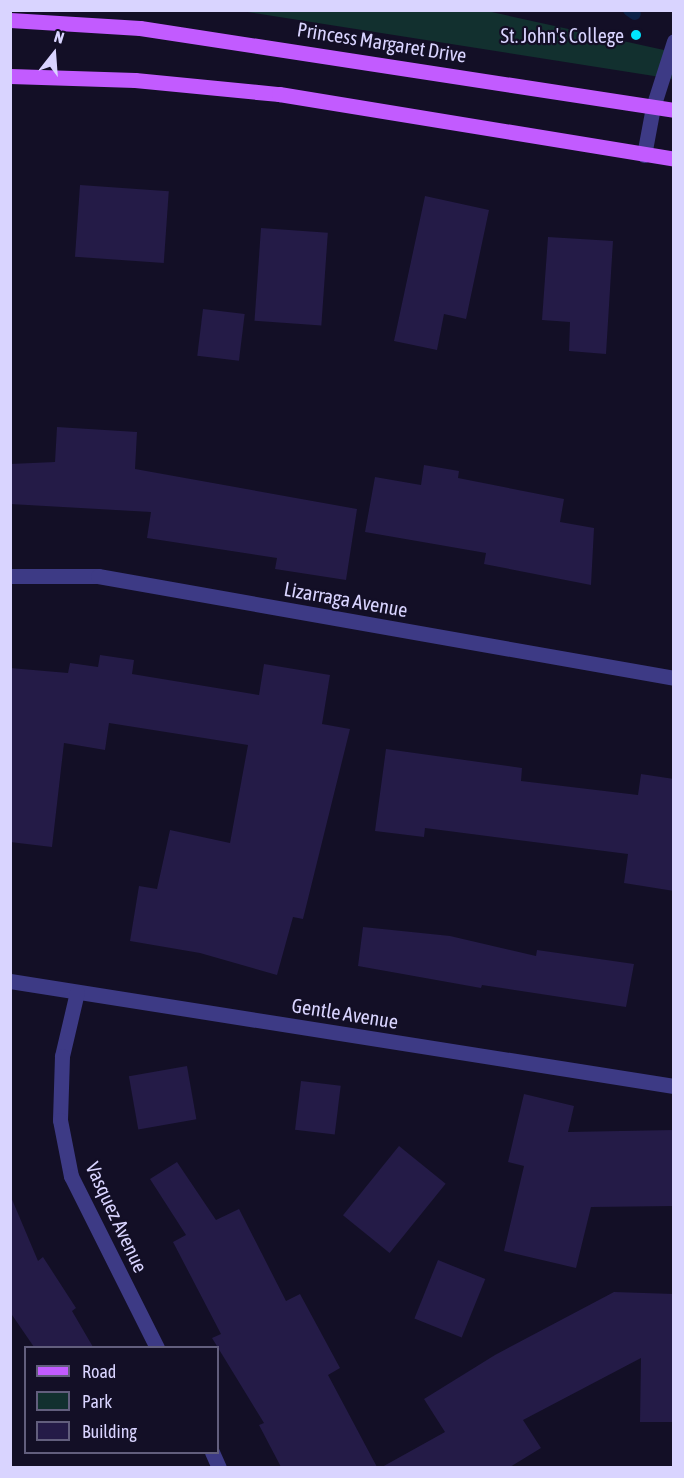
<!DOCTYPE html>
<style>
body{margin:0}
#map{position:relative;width:684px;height:1478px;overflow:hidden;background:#130f26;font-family:"Asap Condensed",sans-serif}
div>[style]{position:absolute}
.green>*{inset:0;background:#12302f}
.stream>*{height:12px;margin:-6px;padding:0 6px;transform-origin:6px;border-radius:6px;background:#0c2248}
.building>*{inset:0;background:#241b47;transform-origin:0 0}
.minor>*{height:15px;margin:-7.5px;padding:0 7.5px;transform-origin:7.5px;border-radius:7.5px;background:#3d3a85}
.major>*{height:15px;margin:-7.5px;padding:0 7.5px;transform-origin:7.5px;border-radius:7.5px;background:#c25bff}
.dots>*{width:16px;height:16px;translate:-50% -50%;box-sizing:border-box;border:3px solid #130f26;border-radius:50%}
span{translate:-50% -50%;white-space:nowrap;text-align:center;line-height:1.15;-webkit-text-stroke:4.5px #130f26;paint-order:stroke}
.poi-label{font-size:20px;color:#d9d4ff}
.right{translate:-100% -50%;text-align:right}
.street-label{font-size:20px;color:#d9d4ff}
.frame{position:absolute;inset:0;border:12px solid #d9d4ff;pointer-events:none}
.legend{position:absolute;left:24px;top:1346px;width:195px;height:108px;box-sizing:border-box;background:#130f26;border:2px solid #625e7d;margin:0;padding:8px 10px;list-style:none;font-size:18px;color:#d9d4ff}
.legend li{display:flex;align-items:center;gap:12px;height:30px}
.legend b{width:30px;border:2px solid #625e7d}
.north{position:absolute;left:24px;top:24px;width:60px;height:60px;-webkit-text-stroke:4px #130f26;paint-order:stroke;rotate:17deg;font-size:16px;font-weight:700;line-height:24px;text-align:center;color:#d9d4ff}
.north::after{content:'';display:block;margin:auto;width:21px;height:27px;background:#d9d4ff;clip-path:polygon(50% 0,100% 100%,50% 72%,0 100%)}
</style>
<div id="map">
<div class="green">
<div style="clip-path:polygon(241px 11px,487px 11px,673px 52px,673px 79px)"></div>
</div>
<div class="stream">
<div style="left:629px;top:10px;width:7px;rotate:34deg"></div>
</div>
<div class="building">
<div style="left:80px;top:185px;width:89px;height:72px;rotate:4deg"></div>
<div style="clip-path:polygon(425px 196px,489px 210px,466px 319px,444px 314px,437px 350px,394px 341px)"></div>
<div style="left:261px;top:228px;width:67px;height:93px;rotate:4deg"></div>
<div style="clip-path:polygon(548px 237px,613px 241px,606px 354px,569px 351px,570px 322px,542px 320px)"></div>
<div style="left:203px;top:309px;width:42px;height:47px;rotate:7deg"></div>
<div style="clip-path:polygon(57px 427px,137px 432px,135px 469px,357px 509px,346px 580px,275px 569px,277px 558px,147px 538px,151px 512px,10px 504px,10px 464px,55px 462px)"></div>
<div style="clip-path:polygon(424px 465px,459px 471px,458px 478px,564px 499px,560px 522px,594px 528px,591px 585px,484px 564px,486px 553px,365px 532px,375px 477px,421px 485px)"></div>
<div style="clip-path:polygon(100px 655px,134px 660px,132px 674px,259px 695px,264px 664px,330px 675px,322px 724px,350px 729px,303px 919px,293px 917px,277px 975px,200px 953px,130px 941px,139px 886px,157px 889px,170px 830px,230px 843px,248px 745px,109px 723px,105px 750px,64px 743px,52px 847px,10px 842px,10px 668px,68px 673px,70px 663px,98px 667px)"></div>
<div style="clip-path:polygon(386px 749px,522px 768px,521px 781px,638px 795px,641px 774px,674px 779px,674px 891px,624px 883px,628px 854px,425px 828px,424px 837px,375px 831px)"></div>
<div style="clip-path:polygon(363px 927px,450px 936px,536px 956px,537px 950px,634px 964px,626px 1007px,482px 985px,481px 988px,358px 966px)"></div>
<div style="left:187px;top:1066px;width:54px;height:59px;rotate:80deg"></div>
<div style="left:301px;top:1081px;width:40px;height:49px;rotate:7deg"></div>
<div style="clip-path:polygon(524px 1094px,574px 1106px,568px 1132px,674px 1130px,674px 1206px,591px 1207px,576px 1268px,504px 1251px,524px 1166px,508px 1162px)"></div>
<div style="left:399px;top:1146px;width:60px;height:89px;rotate:39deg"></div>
<div style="clip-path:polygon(177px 1162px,216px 1220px,239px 1209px,286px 1301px,300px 1294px,340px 1368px,328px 1375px,377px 1467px,281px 1467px,259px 1425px,264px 1423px,212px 1338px,221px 1334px,173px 1242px,186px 1235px,150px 1179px)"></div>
<div style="clip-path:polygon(11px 1197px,38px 1261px,43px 1257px,76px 1308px,72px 1311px,93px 1347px,34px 1347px,10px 1312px)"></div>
<div style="left:438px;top:1260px;width:51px;height:63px;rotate:22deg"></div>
<div style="clip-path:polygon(614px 1292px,674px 1294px,674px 1422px,640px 1422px,641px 1358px,523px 1420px,541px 1448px,510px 1467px,382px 1467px,445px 1432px,424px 1399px,495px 1355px)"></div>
</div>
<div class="minor">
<div style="left:644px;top:155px;width:49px;rotate:-79.4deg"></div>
<div style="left:653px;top:107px;width:69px;rotate:-72.3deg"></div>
<div style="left:10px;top:576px;width:88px"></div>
<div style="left:98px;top:576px;width:585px;rotate:10.04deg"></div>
<div style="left:10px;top:981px;width:672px;rotate:8.99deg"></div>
<div style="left:77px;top:992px;width:66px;rotate:103.2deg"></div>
<div style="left:62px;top:1056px;width:64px;rotate:91.8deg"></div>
<div style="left:60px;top:1120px;width:57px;rotate:78.9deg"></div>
<div style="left:71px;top:1176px;width:192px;rotate:63.4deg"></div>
<div style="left:212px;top:1452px;width:17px;rotate:66deg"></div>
</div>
<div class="major">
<div style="left:10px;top:20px;width:130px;rotate:3.5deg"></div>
<div style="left:140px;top:28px;width:540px;rotate:8.73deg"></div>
<div style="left:10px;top:76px;width:125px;rotate:1.8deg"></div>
<div style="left:135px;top:80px;width:145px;rotate:5.6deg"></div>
<div style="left:279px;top:94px;width:400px;rotate:9.3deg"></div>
</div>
<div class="dots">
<div style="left:636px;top:35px;background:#00e5ff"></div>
</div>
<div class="poi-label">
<span class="right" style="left:624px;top:35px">St. John's College</span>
</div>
<div class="street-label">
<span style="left:382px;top:42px;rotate:9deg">Princess Margaret Drive</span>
<span style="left:346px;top:599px;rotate:10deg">Lizarraga Avenue</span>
<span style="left:345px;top:1013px;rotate:9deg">Gentle Avenue</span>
<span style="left:117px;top:1217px;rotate:65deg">Vasquez Avenue</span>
</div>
<div class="frame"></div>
<ul class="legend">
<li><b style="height:8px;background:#c25bff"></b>Road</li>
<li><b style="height:16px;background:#12302f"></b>Park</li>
<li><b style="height:16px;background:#241b47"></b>Building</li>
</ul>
<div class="north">N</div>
</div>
